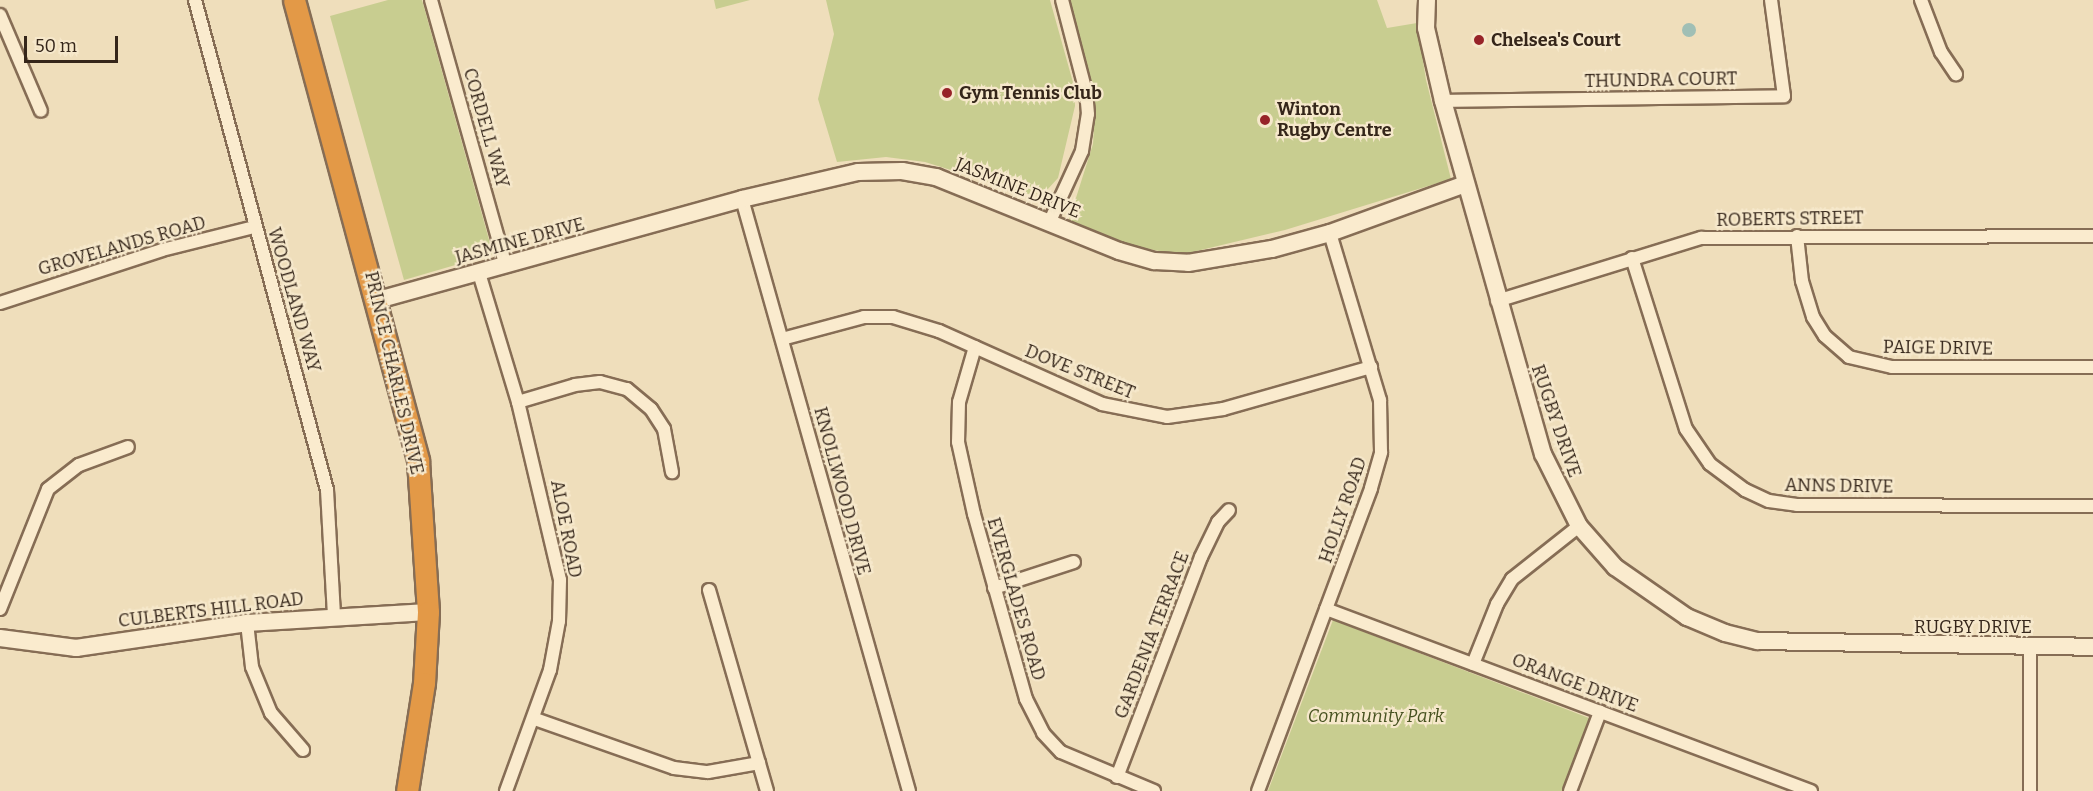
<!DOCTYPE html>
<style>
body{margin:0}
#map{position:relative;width:2093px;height:791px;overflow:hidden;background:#efdebb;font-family:Bitter,serif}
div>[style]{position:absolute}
.green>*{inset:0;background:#c8cd90}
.water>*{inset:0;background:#a0bfb5}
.round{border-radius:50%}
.roads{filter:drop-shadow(2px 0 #866d55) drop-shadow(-2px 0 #866d55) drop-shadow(0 2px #866d55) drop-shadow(0 -2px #866d55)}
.street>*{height:12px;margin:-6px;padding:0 6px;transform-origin:6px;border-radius:6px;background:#faebce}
.secondary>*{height:16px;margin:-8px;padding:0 8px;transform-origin:8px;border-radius:8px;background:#faebce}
.highway>*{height:21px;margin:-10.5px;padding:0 10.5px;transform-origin:10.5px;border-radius:10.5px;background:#e39947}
.dots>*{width:16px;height:16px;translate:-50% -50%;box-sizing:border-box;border:3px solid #f6e8cb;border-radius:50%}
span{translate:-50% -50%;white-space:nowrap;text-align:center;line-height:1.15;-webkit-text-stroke:4.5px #f6e8cb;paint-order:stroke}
.poi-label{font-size:18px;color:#35261a;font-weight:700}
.left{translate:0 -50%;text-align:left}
.street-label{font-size:18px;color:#35261a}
.park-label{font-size:18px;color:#475220;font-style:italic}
.scale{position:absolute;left:24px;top:36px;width:94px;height:27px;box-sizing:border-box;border:3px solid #35261a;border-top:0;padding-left:8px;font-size:18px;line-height:21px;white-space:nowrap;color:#35261a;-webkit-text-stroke:4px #f6e8cb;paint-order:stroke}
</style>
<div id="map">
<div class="green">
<div style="clip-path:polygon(388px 0,422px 0,493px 254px,404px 280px,330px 16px)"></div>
<div style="clip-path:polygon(714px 0,750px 0,716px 9px)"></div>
<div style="clip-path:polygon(826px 0,1050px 0,1074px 86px,1075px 106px,1058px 178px,1047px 190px,1032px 195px,925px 162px,886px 157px,837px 162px,818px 99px,834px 34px)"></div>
<div style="clip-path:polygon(1068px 0,1377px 0,1387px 28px,1417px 23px,1426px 80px,1451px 179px,1285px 230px,1180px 255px,1133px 246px,1069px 220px,1093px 144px,1095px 111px,1094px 94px)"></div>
<div style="clip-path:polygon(1333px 620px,1589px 718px,1562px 791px,1268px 791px)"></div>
</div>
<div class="water">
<div class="round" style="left:1682px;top:23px;width:14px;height:14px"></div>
</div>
<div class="roads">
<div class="street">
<div style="left:195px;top:0;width:507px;rotate:74.92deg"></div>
<div style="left:327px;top:490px;width:125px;rotate:86.8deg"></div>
<div style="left:431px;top:0;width:276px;rotate:74.3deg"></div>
<div style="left:1921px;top:0;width:56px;rotate:69deg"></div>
<div style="left:1941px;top:52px;width:27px;rotate:56deg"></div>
<div style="left:0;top:15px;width:104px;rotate:66.9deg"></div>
<div style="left:1443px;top:101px;width:341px;rotate:-0.8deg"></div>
<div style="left:1784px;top:96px;width:97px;rotate:-97.7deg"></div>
<div style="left:742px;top:199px;width:615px;rotate:74.25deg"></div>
<div style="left:1050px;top:221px;width:77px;rotate:-65.4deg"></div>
<div style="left:1082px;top:151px;width:37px;rotate:-81deg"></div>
<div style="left:1088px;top:114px;width:22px;rotate:-95deg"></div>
<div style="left:1086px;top:92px;width:95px;rotate:-104.6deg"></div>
<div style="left:1797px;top:236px;width:45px;rotate:83.7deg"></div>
<div style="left:1802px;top:281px;width:38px;rotate:73deg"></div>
<div style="left:1813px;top:317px;width:22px;rotate:58deg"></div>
<div style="left:1825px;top:336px;width:32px;rotate:41deg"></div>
<div style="left:1849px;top:357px;width:44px;rotate:13.1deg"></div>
<div style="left:1892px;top:367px;width:201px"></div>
<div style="left:1632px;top:258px;width:179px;rotate:72.5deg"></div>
<div style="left:1686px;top:429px;width:42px;rotate:55.6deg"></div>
<div style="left:1710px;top:464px;width:44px;rotate:36.6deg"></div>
<div style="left:1745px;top:490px;width:26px;rotate:25deg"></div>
<div style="left:1769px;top:501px;width:28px;rotate:8deg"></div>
<div style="left:1797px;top:505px;width:296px;rotate:0.2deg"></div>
<div style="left:479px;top:273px;width:135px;rotate:73.2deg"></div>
<div style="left:518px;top:402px;width:183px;rotate:76.7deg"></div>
<div style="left:560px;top:580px;width:41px;rotate:91.4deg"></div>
<div style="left:559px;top:621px;width:50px;rotate:100.4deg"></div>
<div style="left:550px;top:670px;width:129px;rotate:110deg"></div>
<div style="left:1497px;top:301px;width:214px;rotate:-17.2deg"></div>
<div style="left:1701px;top:238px;width:392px;rotate:-0.3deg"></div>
<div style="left:0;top:303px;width:170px;rotate:-18.1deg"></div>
<div style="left:162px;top:250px;width:95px;rotate:-14deg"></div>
<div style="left:782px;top:339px;width:85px;rotate:-15deg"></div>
<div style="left:864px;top:317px;width:29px"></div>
<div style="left:893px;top:317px;width:48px;rotate:16.9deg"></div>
<div style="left:939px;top:331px;width:179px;rotate:24.1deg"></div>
<div style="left:1102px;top:404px;width:66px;rotate:11.3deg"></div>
<div style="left:1167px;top:417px;width:57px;rotate:-8.1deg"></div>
<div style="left:1223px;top:409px;width:154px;rotate:-15.8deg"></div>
<div style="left:975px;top:347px;width:57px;rotate:106.2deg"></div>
<div style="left:959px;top:402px;width:40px;rotate:91.4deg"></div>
<div style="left:958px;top:442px;width:74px;rotate:77.5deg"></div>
<div style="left:974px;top:514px;width:192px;rotate:74.3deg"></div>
<div style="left:1026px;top:699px;width:38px;rotate:63deg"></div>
<div style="left:1043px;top:733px;width:26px;rotate:47deg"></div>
<div style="left:1061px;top:752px;width:101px;rotate:22.8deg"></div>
<div style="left:518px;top:402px;width:59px;rotate:-16.6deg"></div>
<div style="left:575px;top:385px;width:25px;rotate:-7deg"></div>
<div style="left:600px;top:382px;width:28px;rotate:15deg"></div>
<div style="left:627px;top:389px;width:31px;rotate:40deg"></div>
<div style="left:651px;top:409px;width:24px;rotate:57deg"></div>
<div style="left:664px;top:429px;width:44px;rotate:79.5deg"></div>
<div style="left:994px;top:588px;width:84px;rotate:-18deg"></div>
<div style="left:709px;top:590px;width:209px;rotate:73.9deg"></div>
<div style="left:0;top:609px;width:129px;rotate:-68.2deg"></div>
<div style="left:48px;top:489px;width:39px;rotate:-38deg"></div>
<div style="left:79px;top:465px;width:52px;rotate:-20.2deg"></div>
<div style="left:1326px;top:609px;width:518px;rotate:20.57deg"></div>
<div style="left:247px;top:623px;width:44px;rotate:83.5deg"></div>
<div style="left:252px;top:667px;width:50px;rotate:67.6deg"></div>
<div style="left:271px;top:713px;width:49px;rotate:49.1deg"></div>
<div style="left:1473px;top:664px;width:65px;rotate:-68.2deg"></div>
<div style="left:1497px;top:604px;width:29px;rotate:-59deg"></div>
<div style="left:1512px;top:579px;width:85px;rotate:-38.3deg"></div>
<div style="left:535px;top:719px;width:147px;rotate:19.4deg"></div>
<div style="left:674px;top:768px;width:34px;rotate:7deg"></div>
<div style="left:708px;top:772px;width:52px;rotate:-10deg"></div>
<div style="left:1117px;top:777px;width:235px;rotate:-69.1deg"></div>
<div style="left:1201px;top:557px;width:39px;rotate:-64deg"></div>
<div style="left:1218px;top:522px;width:16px;rotate:-47deg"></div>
<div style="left:1258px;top:791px;width:323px;rotate:-69.5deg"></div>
<div style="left:1371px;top:488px;width:37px;rotate:-74deg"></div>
<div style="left:1381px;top:452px;width:52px;rotate:-91.1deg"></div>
<div style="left:1380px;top:400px;width:174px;rotate:-106.7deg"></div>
<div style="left:1570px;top:791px;width:85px;rotate:-69.2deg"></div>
<div style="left:2030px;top:791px;width:144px;rotate:-90deg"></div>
</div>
<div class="secondary">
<div style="left:1427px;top:0;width:28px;rotate:92deg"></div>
<div style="left:1426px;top:28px;width:75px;rotate:76.9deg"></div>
<div style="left:1443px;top:101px;width:367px;rotate:74.2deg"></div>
<div style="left:1543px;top:454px;width:80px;rotate:63.4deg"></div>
<div style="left:1579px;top:526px;width:55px;rotate:48.7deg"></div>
<div style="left:1615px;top:567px;width:88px;rotate:34.8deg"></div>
<div style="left:1687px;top:617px;width:41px;rotate:22.8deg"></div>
<div style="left:1725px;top:633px;width:34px;rotate:14deg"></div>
<div style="left:1758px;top:641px;width:335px;rotate:1deg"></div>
<div style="left:378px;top:300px;width:378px;rotate:-15.5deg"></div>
<div style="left:742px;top:199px;width:119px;rotate:-13.1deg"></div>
<div style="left:858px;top:172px;width:44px;rotate:-1.3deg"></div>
<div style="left:902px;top:171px;width:35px;rotate:10deg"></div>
<div style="left:936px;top:177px;width:197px;rotate:22deg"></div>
<div style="left:1119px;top:251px;width:37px;rotate:16deg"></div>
<div style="left:1155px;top:261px;width:33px;rotate:3deg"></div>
<div style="left:1188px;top:263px;width:85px;rotate:-9.5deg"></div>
<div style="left:1272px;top:249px;width:60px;rotate:-15.4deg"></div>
<div style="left:1330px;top:233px;width:144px;rotate:-19.9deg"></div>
<div style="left:0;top:638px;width:77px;rotate:7.5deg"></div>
<div style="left:76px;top:648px;width:173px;rotate:-8.3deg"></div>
<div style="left:247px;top:623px;width:181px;rotate:-3.5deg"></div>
</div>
<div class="highway">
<div style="left:294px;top:0;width:477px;rotate:74.9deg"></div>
<div style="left:418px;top:461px;width:151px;rotate:86.2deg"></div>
<div style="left:428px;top:612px;width:71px;rotate:93.2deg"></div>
<div style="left:424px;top:683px;width:109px;rotate:98.9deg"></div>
</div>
</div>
<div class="dots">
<div style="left:1479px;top:40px;background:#972328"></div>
<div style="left:947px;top:93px;background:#972328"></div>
<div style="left:1265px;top:120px;background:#972328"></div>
</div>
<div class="poi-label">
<span class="left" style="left:1491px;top:40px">Chelsea's Court</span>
<span class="left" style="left:959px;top:93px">Gym Tennis Club</span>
<span class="left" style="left:1277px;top:120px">Winton<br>Rugby Centre</span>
</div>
<div class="street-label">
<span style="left:1661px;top:80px;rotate:-1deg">THUNDRA COURT</span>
<span style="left:486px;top:128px;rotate:74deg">CORDELL WAY</span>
<span style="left:1018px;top:188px;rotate:22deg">JASMINE DRIVE</span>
<span style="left:1790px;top:219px;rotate:-1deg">ROBERTS STREET</span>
<span style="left:520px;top:241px;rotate:-15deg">JASMINE DRIVE</span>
<span style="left:122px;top:246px;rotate:-16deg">GROVELANDS ROAD</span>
<span style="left:294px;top:300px;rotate:74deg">WOODLAND WAY</span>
<span style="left:1938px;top:348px;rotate:1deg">PAIGE DRIVE</span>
<span style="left:1080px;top:372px;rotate:22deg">DOVE STREET</span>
<span style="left:394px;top:373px;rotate:77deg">PRINCE CHARLES DRIVE</span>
<span style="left:1556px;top:421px;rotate:71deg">RUGBY DRIVE</span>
<span style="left:1839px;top:486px;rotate:1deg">ANNS DRIVE</span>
<span style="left:842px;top:491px;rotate:75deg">KNOLLWOOD DRIVE</span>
<span style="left:1343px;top:510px;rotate:-71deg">HOLLY ROAD</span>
<span style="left:566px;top:529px;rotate:79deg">ALOE ROAD</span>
<span style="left:1016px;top:599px;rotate:74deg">EVERGLADES ROAD</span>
<span style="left:211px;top:610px;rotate:-7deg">CULBERTS HILL ROAD</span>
<span style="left:1973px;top:627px">RUGBY DRIVE</span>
<span style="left:1152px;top:635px;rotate:-69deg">GARDENIA TERRACE</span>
<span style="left:1575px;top:683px;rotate:21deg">ORANGE DRIVE</span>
</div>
<div class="park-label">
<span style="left:1376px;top:716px">Community Park</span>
</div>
<div class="scale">50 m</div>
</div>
